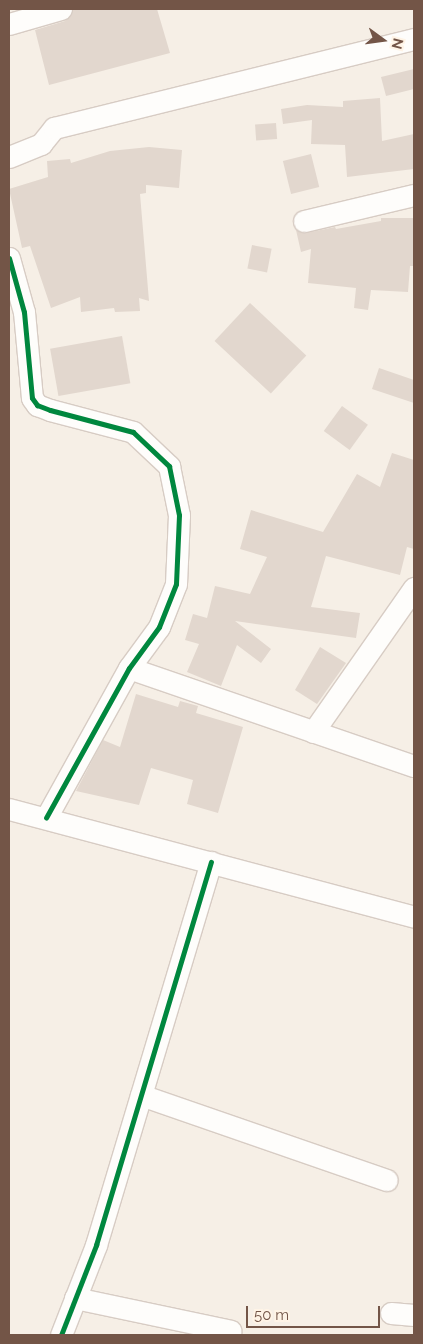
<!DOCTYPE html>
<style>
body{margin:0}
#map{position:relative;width:423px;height:1344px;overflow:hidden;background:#f6efe6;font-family:Raleway,sans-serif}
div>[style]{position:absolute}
.building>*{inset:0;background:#e2d7ce;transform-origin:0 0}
.roads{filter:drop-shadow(1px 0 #d7ccc4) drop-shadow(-1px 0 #d7ccc4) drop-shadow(0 1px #d7ccc4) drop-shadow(0 -1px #d7ccc4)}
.minor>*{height:21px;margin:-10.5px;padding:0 10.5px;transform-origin:10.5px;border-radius:10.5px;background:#fefdfb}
.cycleway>*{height:5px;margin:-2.5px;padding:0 2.5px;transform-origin:2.5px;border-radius:2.5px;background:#00873e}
span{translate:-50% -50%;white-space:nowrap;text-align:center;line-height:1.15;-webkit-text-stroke:5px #fff4e6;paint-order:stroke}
.frame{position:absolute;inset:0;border:10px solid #735547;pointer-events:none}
.north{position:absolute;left:358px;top:15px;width:50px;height:50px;-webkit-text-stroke:4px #fff4e6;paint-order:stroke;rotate:104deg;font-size:14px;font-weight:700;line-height:20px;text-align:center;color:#735547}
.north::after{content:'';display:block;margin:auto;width:18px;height:22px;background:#735547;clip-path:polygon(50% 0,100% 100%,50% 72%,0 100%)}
.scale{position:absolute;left:246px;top:1306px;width:134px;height:22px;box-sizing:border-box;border:2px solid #735547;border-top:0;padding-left:6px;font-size:15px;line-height:18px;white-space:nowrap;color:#735547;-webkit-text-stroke:4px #fff4e6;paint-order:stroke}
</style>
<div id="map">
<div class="building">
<div style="clip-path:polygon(73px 9px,157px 9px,170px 53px,49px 85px,35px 30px,65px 21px)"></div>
<div style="clip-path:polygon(414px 69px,414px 89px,386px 96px,381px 77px)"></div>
<div style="clip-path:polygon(380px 98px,382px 141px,414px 134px,414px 169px,347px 177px,345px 145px,311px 144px,312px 120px,283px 124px,281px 109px,307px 105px,343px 107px,343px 101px)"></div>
<div style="left:276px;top:123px;width:16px;height:21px;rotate:86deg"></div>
<div style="clip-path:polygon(149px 147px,182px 150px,179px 188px,146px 185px,146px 193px,140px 194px,149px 301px,139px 298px,140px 311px,115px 312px,114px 308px,81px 312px,80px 297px,51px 308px,30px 246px,22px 248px,9px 189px,48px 177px,47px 161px,70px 159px,71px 163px,110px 151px)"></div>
<div style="left:311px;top:154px;width:34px;height:29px;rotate:76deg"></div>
<div style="clip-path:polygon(381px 218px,413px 218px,414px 266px,410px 266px,408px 292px,371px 290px,368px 310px,354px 308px,356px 288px,308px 283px,311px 249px,301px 252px,296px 230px,306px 233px,335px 227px,336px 229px,381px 221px)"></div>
<div style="left:252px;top:245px;width:20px;height:24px;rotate:11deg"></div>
<div style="left:250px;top:303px;width:77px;height:52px;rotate:43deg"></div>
<div style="left:122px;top:336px;width:48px;height:73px;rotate:80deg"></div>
<div style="clip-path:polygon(379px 368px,414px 380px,414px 403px,372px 389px)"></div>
<div style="left:342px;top:406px;width:32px;height:31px;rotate:36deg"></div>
<div style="clip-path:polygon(392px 453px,414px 460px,414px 549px,407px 547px,400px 575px,326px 556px,311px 607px,360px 613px,356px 638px,235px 621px,271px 649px,261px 663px,237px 645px,221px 686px,187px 672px,199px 644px,185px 640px,193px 614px,207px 618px,215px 586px,250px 594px,267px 557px,240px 549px,251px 510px,323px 532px,357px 474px,380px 487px)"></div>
<div style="clip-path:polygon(320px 647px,346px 663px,317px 704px,295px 690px)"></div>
<div style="clip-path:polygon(136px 694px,178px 707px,180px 701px,198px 706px,196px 713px,243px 727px,218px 813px,187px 804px,193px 780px,151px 768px,139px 805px,76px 791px,103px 740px,120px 747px)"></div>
</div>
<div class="roads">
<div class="minor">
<div style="left:9px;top:24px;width:54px;rotate:-16.1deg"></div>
<div style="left:9px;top:157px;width:35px;rotate:-22deg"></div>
<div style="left:41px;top:144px;width:21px;rotate:-51deg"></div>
<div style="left:54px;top:128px;width:371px;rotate:-13.9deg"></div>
<div style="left:304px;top:221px;width:113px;rotate:-13.3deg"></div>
<div style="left:9px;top:258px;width:56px;rotate:74.5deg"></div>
<div style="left:24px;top:312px;width:86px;rotate:84.7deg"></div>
<div style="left:32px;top:398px;width:9px;rotate:54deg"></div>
<div style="left:37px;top:405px;width:14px;rotate:21deg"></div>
<div style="left:50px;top:410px;width:86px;rotate:14.8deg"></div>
<div style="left:133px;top:432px;width:50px;rotate:43.4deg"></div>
<div style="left:169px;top:466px;width:50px;rotate:78.5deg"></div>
<div style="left:179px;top:515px;width:69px;rotate:92.5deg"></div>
<div style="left:176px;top:584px;width:46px;rotate:111.6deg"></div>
<div style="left:159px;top:627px;width:51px;rotate:126.2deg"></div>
<div style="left:129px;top:668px;width:171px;rotate:119deg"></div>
<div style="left:129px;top:668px;width:301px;rotate:19deg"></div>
<div style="left:313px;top:732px;width:176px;rotate:-55deg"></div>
<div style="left:9px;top:809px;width:419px;rotate:14.9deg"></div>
<div style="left:141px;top:1095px;width:260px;rotate:19.1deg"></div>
<div style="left:75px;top:1298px;width:159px;rotate:11.9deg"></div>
<div style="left:391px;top:1313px;width:23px;rotate:5deg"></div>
<div style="left:61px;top:1335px;width:97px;rotate:-68.7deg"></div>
<div style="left:96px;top:1245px;width:400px;rotate:-73.3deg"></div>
</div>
</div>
<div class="cycleway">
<div style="left:9px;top:258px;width:56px;rotate:74.5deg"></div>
<div style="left:24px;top:312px;width:86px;rotate:84.7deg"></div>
<div style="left:32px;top:398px;width:9px;rotate:54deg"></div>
<div style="left:37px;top:405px;width:14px;rotate:21deg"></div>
<div style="left:50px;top:410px;width:86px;rotate:14.8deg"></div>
<div style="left:133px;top:432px;width:50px;rotate:43.4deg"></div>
<div style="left:169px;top:466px;width:50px;rotate:78.5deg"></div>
<div style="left:179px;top:515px;width:69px;rotate:92.5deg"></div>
<div style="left:176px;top:584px;width:46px;rotate:111.6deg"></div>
<div style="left:159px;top:627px;width:51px;rotate:126.2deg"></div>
<div style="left:129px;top:668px;width:171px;rotate:119deg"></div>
<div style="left:61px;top:1335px;width:97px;rotate:-68.7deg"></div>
<div style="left:96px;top:1245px;width:400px;rotate:-73.3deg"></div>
</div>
<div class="frame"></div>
<div class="north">N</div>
<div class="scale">50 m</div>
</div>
